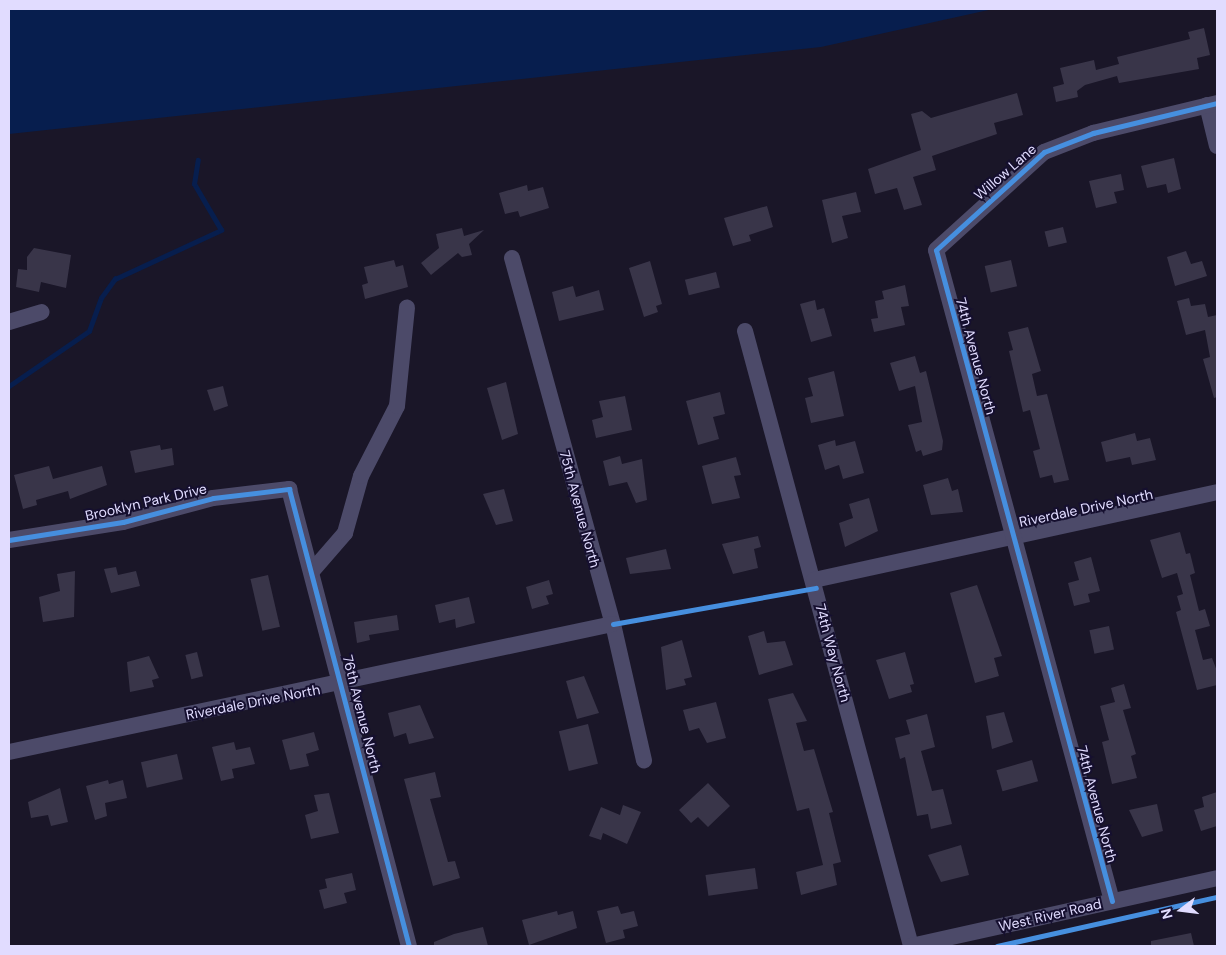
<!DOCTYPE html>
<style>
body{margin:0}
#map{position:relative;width:1226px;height:955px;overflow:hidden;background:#1a1628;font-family:"DM Sans",sans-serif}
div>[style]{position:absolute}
.water>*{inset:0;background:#071e4e}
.stream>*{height:4.5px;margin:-2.25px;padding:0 2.25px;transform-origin:2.25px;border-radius:2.25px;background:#071e4e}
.building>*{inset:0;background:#393549;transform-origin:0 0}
.minor>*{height:16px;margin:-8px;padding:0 8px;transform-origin:8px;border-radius:8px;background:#4c4a69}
.cycleway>*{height:5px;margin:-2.5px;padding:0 2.5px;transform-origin:2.5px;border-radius:2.5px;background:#468fdf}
span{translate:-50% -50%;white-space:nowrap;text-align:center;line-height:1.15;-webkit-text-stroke:4px #150f2f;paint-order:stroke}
.street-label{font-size:14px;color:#e1dcff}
.frame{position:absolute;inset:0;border:10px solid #e1dcff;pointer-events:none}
.north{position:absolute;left:1156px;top:885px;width:50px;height:50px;-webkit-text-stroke:4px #150f2f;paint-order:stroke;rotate:255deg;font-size:14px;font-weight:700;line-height:20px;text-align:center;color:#e1dcff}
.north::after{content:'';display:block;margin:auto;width:18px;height:22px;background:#e1dcff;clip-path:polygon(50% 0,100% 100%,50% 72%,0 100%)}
</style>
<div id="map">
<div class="water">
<div style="clip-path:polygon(9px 9px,993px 9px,821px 47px,9px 134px)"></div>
</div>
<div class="stream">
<div style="left:9px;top:386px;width:97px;rotate:-34.5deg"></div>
<div style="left:89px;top:331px;width:35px;rotate:-70deg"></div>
<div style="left:101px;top:298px;width:24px;rotate:-54deg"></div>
<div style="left:115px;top:279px;width:117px;rotate:-24.8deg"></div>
<div style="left:221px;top:230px;width:53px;rotate:-120.4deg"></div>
<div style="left:194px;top:184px;width:24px;rotate:-81deg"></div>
</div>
<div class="building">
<div style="clip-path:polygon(1204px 28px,1210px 55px,1197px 58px,1199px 69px,1119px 83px,1117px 76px,1085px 85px,1077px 91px,1078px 97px,1056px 102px,1053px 87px,1064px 84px,1060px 68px,1094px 60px,1096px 70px,1119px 64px,1117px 57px,1190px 39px,1188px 32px)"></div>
<div style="clip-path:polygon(1017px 93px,1023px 115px,994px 123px,997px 134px,932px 156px,936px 170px,913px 177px,922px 205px,904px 210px,897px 188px,875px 194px,868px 169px,921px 150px,911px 114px,922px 111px,931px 118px)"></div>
<div style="clip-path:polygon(1174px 158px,1181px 189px,1168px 193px,1166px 184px,1147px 188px,1141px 166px)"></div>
<div style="clip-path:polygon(1121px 174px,1124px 190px,1114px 192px,1117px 203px,1096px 208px,1089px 181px)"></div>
<div style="clip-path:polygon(527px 185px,528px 191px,543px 187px,549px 208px,520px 217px,518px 211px,505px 214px,499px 193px)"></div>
<div style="clip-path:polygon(856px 192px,861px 212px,842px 216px,848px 238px,832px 243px,822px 200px)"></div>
<div style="clip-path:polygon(767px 206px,773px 227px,749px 235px,751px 241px,733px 246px,724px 218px)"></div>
<div style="left:1063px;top:227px;width:16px;height:19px;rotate:76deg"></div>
<div style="clip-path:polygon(462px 228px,464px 236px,484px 230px,469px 244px,472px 255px,462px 257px,458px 253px,431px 275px,421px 263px,439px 248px,436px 234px)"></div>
<div style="clip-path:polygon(34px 248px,71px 255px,66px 288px,41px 282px,39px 292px,16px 287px,18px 269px,27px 270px,27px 257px)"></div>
<div style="clip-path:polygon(1186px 251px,1191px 264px,1202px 261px,1207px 276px,1175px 286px,1167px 257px)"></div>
<div style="clip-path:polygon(394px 260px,396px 267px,403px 265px,408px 287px,365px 299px,362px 285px,368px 283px,364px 267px)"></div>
<div style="left:1011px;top:260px;width:27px;height:27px;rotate:77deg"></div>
<div style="clip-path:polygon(650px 261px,662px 304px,656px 306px,658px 312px,644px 317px,629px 268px)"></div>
<div style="left:716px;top:272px;width:16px;height:32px;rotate:76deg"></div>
<div style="clip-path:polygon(905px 285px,909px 306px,901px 307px,905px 325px,874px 332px,871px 319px,878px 318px,875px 301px,884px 299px,882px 291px)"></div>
<div style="clip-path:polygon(573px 286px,576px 297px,599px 290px,604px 310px,559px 321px,552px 292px)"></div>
<div style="clip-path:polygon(1189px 298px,1191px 306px,1205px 304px,1208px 317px,1217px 315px,1217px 397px,1214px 398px,1203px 359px,1210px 357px,1205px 330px,1186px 335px,1177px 301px)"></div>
<div style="clip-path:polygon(815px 300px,817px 310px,824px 308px,832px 336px,811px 342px,800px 304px)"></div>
<div style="clip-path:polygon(1028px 327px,1041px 371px,1032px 374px,1037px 396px,1047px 394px,1069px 480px,1054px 483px,1052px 475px,1040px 478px,1033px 451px,1040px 449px,1030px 410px,1023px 412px,1009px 351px,1013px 350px,1008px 332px)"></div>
<div style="clip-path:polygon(915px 356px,920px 373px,926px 371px,943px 441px,942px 450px,923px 456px,921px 450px,916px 452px,908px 425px,922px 422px,915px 386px,899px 391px,890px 363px)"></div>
<div style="clip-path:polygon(834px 371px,844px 416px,811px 423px,805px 398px,813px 396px,808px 378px)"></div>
<div style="clip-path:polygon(506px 382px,518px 434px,502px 440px,487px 388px)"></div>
<div style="clip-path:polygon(223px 386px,228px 406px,214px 411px,207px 390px)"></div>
<div style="clip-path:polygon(720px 392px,725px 414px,713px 417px,719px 439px,698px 445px,686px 401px)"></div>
<div style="clip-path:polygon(625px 396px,632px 430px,596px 438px,592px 420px,603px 417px,599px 401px)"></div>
<div style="clip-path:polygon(1135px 433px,1137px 441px,1150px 438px,1156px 460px,1132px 465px,1130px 457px,1106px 462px,1101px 442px)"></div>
<div style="clip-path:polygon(835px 440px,836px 446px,855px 441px,864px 473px,843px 479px,839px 465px,825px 470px,818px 445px)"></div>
<div style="clip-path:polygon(160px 445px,161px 450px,172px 448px,174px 465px,135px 473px,130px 451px)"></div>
<div style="clip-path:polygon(620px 456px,622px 464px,642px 459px,647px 500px,636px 503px,627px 482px,609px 486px,603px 461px)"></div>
<div style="clip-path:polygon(736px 457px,741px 475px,734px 476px,740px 498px,712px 504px,702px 466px)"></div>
<div style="clip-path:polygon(49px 466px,53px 479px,102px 466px,107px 485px,70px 499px,68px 491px,36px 500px,37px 505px,23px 509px,14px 475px)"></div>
<div style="clip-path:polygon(948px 478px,952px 491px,958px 489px,963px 512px,931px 515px,923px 485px)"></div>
<div style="clip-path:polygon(504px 489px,513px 521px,496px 525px,483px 494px)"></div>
<div style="clip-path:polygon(869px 498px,878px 531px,845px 547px,839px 523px,853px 518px,849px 504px)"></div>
<div style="clip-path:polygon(1180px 532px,1186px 554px,1190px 553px,1195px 573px,1190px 575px,1199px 611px,1205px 609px,1210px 626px,1195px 630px,1203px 660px,1212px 658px,1217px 671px,1217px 685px,1197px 690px,1176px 612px,1181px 610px,1177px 596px,1183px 594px,1177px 573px,1162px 578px,1150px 540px)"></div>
<div style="clip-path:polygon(758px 536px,761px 547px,754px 549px,758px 568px,733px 574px,722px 544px)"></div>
<div style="clip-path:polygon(666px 549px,671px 569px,630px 574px,626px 558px)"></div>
<div style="clip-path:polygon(1091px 557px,1100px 591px,1088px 594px,1090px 602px,1074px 606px,1068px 583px,1079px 580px,1074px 562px)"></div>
<div style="clip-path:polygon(116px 567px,118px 575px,136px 571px,140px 586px,111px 593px,104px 569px)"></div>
<div style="clip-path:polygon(75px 571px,74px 617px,43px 622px,39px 597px,60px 591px,57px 574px)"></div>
<div style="left:268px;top:575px;width:53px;height:18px;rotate:77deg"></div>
<div style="clip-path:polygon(549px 580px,553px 594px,546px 596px,549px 604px,532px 609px,526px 587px)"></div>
<div style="clip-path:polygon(977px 585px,1002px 656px,994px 658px,999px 676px,975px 683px,950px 593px)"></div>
<div style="clip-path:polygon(469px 597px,475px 623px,456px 628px,455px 619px,439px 623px,435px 605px)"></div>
<div style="clip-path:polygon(397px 615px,399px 630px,369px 635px,370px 640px,357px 643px,354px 622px)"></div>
<div style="left:1109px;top:626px;width:24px;height:20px;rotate:78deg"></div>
<div style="clip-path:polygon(764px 631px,767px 643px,785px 641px,793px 665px,759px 675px,748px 636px)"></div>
<div style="clip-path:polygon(682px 640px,692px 677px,684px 679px,686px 685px,666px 690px,661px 647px)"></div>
<div style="left:197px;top:652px;width:25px;height:12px;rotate:76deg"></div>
<div style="clip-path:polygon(905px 652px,914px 684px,910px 685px,912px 692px,889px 699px,876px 660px)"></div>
<div style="clip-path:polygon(149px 656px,159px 678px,152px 680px,154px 687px,130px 692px,127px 662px)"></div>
<div style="clip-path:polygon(584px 676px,599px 713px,577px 719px,566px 681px)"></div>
<div style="clip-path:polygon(1124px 684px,1131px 708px,1123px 710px,1136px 754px,1131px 756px,1137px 778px,1112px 784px,1102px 742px,1109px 740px,1100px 706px,1115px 702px,1111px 688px)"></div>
<div style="clip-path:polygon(793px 693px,807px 721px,796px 723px,804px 751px,814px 749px,833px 812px,829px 813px,841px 862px,833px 864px,837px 885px,801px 895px,796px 872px,823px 865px,809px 808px,797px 811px,768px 699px)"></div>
<div style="clip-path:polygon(716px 702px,726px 738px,707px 743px,699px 728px,689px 731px,683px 710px)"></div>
<div style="clip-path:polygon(420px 705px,434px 738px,409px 744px,406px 733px,394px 737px,388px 713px)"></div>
<div style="clip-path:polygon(1004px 712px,1013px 742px,992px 749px,986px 716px)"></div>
<div style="clip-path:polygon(927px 714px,935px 747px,921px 751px,932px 791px,943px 789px,952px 824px,931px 829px,928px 814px,917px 816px,905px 757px,900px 759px,895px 738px,910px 734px,906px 720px)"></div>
<div style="left:588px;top:724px;width:41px;height:30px;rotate:76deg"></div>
<div style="clip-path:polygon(314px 732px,319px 750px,306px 754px,309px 766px,290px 770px,282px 740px)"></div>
<div style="clip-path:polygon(234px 742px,236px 750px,250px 747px,255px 764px,232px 769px,234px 778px,221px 781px,212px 747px)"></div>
<div style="left:177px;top:754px;width:26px;height:37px;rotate:77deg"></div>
<div style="left:1032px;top:760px;width:22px;height:37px;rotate:74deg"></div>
<div style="clip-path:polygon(435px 772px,441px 797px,430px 799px,448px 862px,455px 861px,460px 878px,433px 886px,404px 779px)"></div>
<div style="clip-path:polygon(108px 780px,109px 784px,123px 780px,127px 798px,105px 803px,107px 816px,95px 820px,86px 786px)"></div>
<div style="clip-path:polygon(708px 783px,730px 806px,708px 827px,698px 817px,691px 823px,679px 810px)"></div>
<div style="clip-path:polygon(60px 788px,68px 822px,51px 826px,48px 815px,31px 818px,28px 802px)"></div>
<div style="clip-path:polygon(1217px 792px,1217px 826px,1201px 831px,1194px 810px,1204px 807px,1202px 797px)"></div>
<div style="clip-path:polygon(329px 793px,339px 833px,311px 839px,305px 815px,318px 811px,314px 795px)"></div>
<div style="clip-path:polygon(1157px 804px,1163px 831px,1142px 837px,1129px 810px)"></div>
<div style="clip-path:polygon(623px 805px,641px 812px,627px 844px,603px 833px,601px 840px,589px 836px,601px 807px,620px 815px)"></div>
<div style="clip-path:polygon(961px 845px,969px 875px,941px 882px,928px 855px)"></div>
<div style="left:755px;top:868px;width:21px;height:50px;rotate:82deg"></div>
<div style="clip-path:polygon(352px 873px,356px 890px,344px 893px,347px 903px,324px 909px,319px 890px,327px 888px,325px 879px)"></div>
<div style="clip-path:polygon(618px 906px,621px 914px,634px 911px,638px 926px,623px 930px,625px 938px,606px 943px,597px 911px)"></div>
<div style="clip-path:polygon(557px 911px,558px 915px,573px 911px,577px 928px,529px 945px,522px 920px)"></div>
<div style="clip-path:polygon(483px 927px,488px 946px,434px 946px,434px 942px,454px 934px)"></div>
<div style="clip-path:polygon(1191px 933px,1194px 946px,1151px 946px,1151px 941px)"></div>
</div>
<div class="minor">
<div style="left:1207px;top:105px;width:42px;rotate:76.3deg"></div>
<div style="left:512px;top:258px;width:380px;rotate:74.6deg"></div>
<div style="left:613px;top:624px;width:140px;rotate:77.2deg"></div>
<div style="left:9px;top:322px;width:34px;rotate:-17deg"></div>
<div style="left:745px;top:331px;width:637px;rotate:74.89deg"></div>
<div style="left:9px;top:540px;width:115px;rotate:-9deg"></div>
<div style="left:123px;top:522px;width:93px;rotate:-14.9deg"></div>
<div style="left:213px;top:498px;width:77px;rotate:-6.8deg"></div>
<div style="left:289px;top:489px;width:472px;rotate:75.3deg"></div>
<div style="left:313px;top:570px;width:49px;rotate:-49.1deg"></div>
<div style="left:345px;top:533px;width:59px;rotate:-74.3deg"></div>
<div style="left:361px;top:476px;width:79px;rotate:-62.8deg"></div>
<div style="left:397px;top:406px;width:99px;rotate:-84.2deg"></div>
<div style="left:814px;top:580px;width:412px;rotate:-12.3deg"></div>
<div style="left:9px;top:752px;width:617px;rotate:-11.97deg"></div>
<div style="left:1112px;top:901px;width:674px;rotate:-105.13deg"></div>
<div style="left:936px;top:250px;width:146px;rotate:-42.2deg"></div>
<div style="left:1044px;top:152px;width:53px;rotate:-21.2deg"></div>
<div style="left:1093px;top:133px;width:128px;rotate:-13.6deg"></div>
<div style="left:911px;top:946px;width:313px;rotate:-12.5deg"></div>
</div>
<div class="cycleway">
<div style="left:9px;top:540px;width:115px;rotate:-9deg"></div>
<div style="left:123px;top:522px;width:93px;rotate:-14.9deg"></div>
<div style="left:213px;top:498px;width:77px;rotate:-6.8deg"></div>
<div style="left:289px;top:489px;width:472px;rotate:75.3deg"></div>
<div style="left:613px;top:624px;width:206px;rotate:-10.1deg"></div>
<div style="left:1112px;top:901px;width:674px;rotate:-105.13deg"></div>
<div style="left:936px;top:250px;width:146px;rotate:-42.2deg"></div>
<div style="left:1044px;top:152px;width:53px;rotate:-21.2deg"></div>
<div style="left:1093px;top:133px;width:128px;rotate:-13.6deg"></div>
<div style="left:997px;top:946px;width:225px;rotate:-12.6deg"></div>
</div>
<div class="street-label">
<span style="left:1005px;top:172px;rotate:-41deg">Willow Lane</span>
<span style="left:976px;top:356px;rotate:75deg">74th Avenue North</span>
<span style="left:146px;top:502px;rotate:-13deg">Brooklyn Park Drive</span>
<span style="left:1086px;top:508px;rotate:-12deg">Riverdale Drive North</span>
<span style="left:580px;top:509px;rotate:75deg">75th Avenue North</span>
<span style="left:833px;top:653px;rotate:75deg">74th Way North</span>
<span style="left:253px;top:702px;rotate:-11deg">Riverdale Drive North</span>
<span style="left:362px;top:714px;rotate:76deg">76th Avenue North</span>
<span style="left:1097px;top:804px;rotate:75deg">74th Avenue North</span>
<span style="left:1050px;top:915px;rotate:-13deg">West River Road</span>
</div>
<div class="frame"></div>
<div class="north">N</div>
</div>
